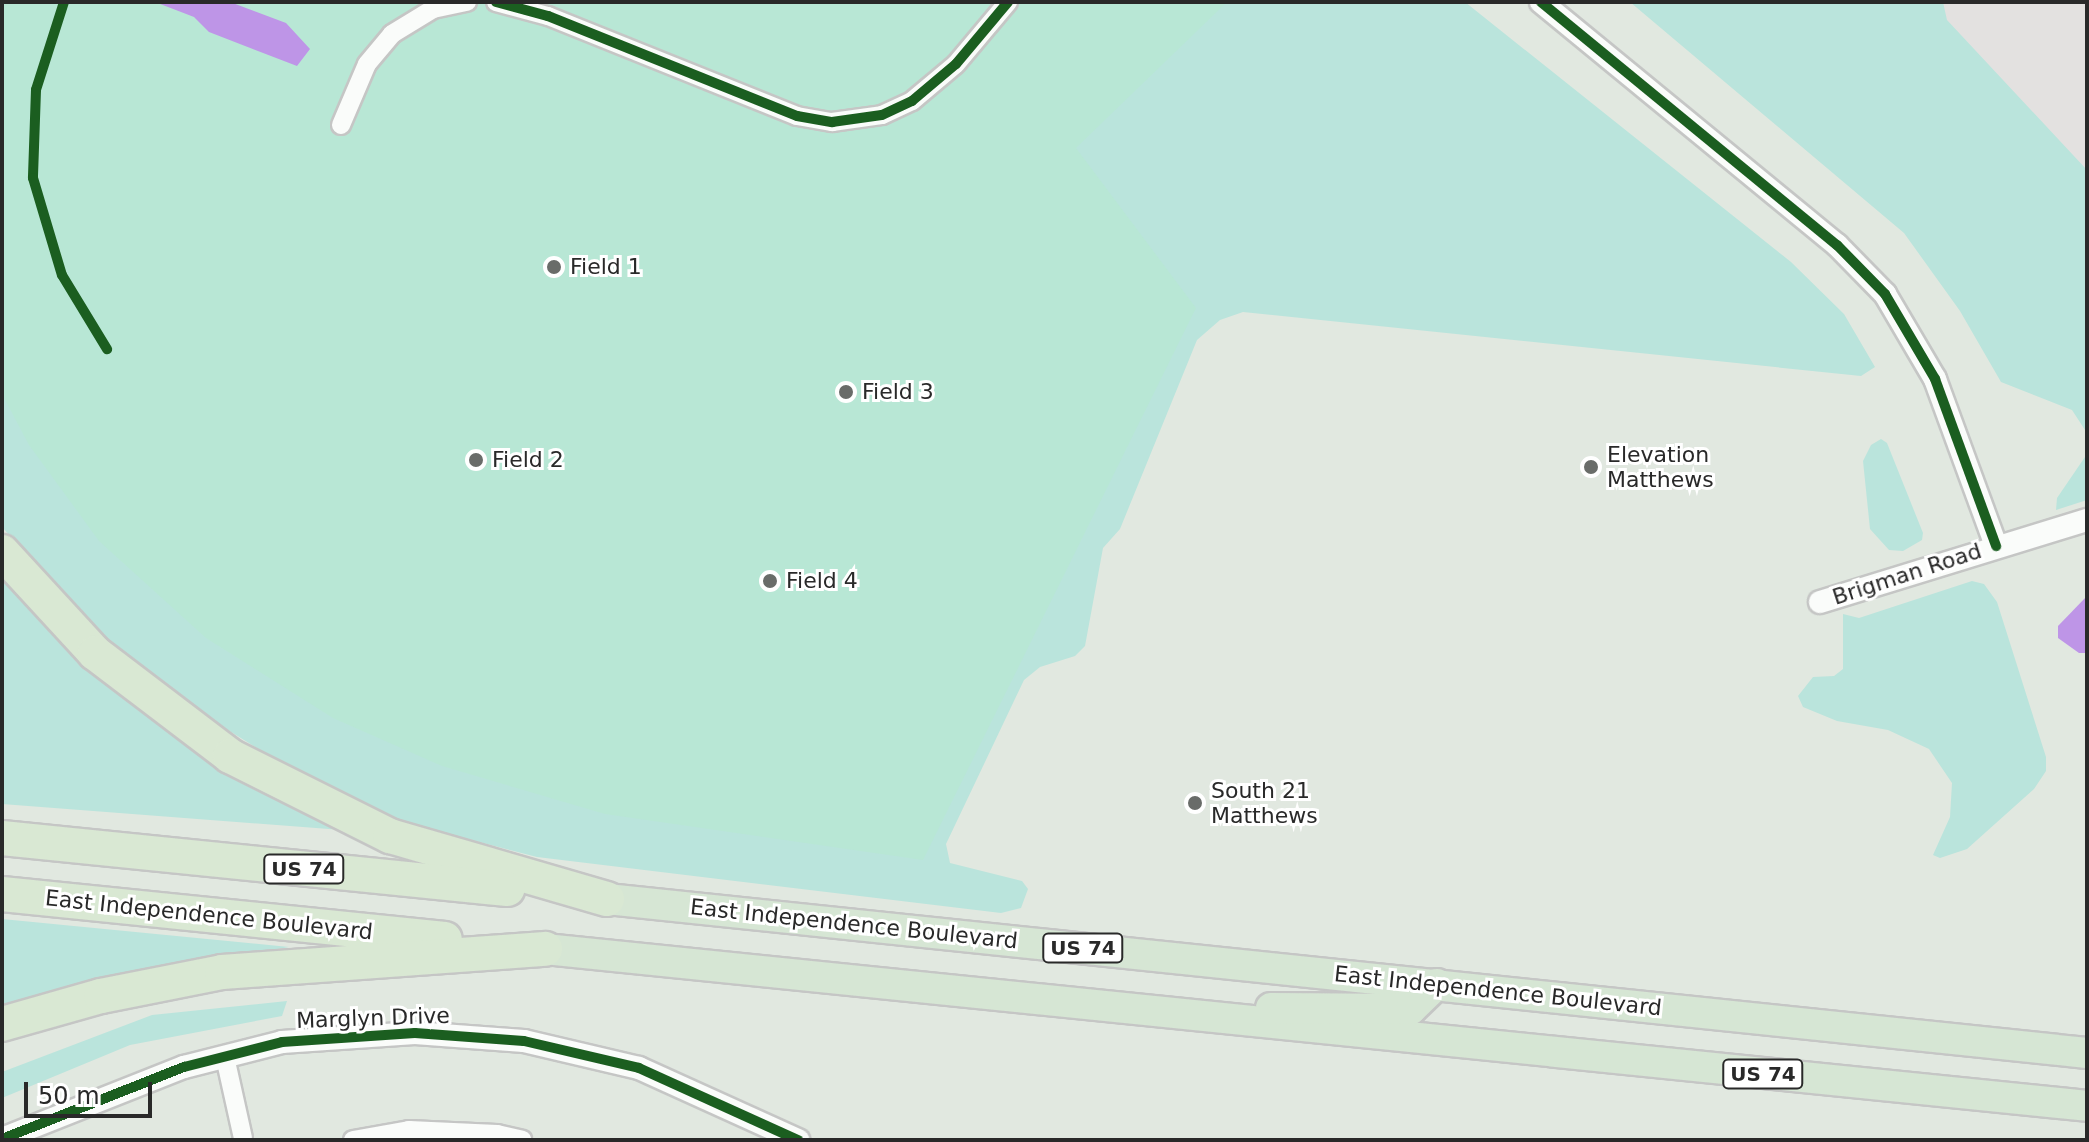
<!DOCTYPE html>
<style>
body{margin:0}
#map{position:relative;width:2089px;height:1142px;overflow:hidden;background:#e1e8e0;font-family:"DejaVu Sans",sans-serif}
div>[style]{position:absolute}
.industrial>*{inset:0;background:#e3e1e0}
.green>*{inset:0;background:#bae4dc}
.pitch>*{inset:0;background:#b8e7d5}
.water>*{inset:0;background:#be95e7}
.roads{filter:drop-shadow(2px 0 #c5c6c5) drop-shadow(-2px 0 #c5c6c5) drop-shadow(0 2px #c5c6c5) drop-shadow(0 -2px #c5c6c5)}
.minor>*{height:18px;margin:-9px;padding:0 9px;transform-origin:9px;border-radius:9px;background:#fafcfa}
.tertiary>*{height:22px;margin:-11px;padding:0 11px;transform-origin:11px;border-radius:11px;background:#fafcfa}
.trunk>*{height:30px;margin:-15px;padding:0 15px;transform-origin:15px;border-radius:15px;background:#d6e6d4}
.motorway>*{height:34px;margin:-17px;padding:0 17px;transform-origin:17px;border-radius:17px;background:#d9e8d3}
.cycleway>*{height:10px;margin:-5px;padding:0 5px;transform-origin:5px;border-radius:5px;background:#1b5e20}
.dots>*{width:22px;height:22px;translate:-50% -50%;box-sizing:border-box;border:4px solid #fff;border-radius:50%}
span{translate:-50% -50%;white-space:nowrap;text-align:center;line-height:1.15;-webkit-text-stroke:6px #fff;paint-order:stroke}
.shield-label span{padding:2px 6px;background:#fff;border:2px solid;border-radius:6px;-webkit-text-stroke-width:0}
.shield-label{font-size:20px;color:#292929;font-weight:700}
.poi-label{font-size:22px;color:#292929}
.left{translate:0 -50%;text-align:left}
.street-label{font-size:22px;color:#292929}
.frame{position:absolute;inset:0;border:4px solid #292929;pointer-events:none}
.scale{position:absolute;left:24px;top:1082px;width:128px;height:36px;box-sizing:border-box;border:4px solid #292929;border-top:0;padding-left:10px;font-size:24px;line-height:28px;white-space:nowrap;color:#292929;-webkit-text-stroke:6px #fff;paint-order:stroke}
</style>
<div id="map">
<div class="industrial">
<div style="clip-path:polygon(1937px 2px,2087px 2px,2087px 182px,1928px 13px)"></div>
</div>
<div class="green">
<div style="clip-path:polygon(1173px 2px,1465px 2px,1791px 262px,1844px 314px,1875px 367px,1861px 376px,1243px 312px,1220px 320px,1197px 340px,1120px 529px,1103px 548px,1085px 646px,1075px 656px,1040px 667px,1024px 680px,946px 844px,950px 863px,1022px 881px,1028px 889px,1021px 908px,1001px 913px,537px 857px,403px 822px,297px 773px,164px 690px,106px 642px,2px 527px,2px 184px,1044px 168px)"></div>
<div style="clip-path:polygon(1630px 2px,1943px 2px,1947px 20px,2087px 170px,2087px 433px,2072px 410px,2001px 382px,1960px 311px,1904px 233px)"></div>
<div style="clip-path:polygon(1881px 439px,1887px 443px,1923px 533px,1922px 540px,1903px 551px,1889px 550px,1870px 529px,1863px 461px,1871px 445px)"></div>
<div style="clip-path:polygon(2087px 454px,2087px 500px,2056px 510px,2057px 498px)"></div>
<div style="clip-path:polygon(2px 573px,342px 830px,2px 804px)"></div>
<div style="clip-path:polygon(1972px 581px,1984px 584px,1997px 602px,2046px 757px,2046px 771px,2034px 789px,1967px 849px,1940px 858px,1933px 855px,1950px 817px,1952px 783px,1929px 749px,1888px 730px,1837px 721px,1803px 707px,1798px 696px,1813px 677px,1834px 676px,1843px 669px,1843px 614px,1859px 618px)"></div>
<div style="clip-path:polygon(2px 919px,289px 947px,67px 987px,2px 1009px)"></div>
<div style="clip-path:polygon(287px 1001px,282px 1016px,130px 1045px,2px 1098px,2px 1072px,152px 1015px)"></div>
</div>
<div class="pitch">
<div style="clip-path:polygon(2px 2px,1227px 2px,1076px 148px,1196px 308px,923px 860px,605px 814px,442px 766px,333px 718px,206px 638px,99px 541px,29px 445px,2px 394px)"></div>
</div>
<div class="water">
<div style="clip-path:polygon(155px 2px,230px 2px,286px 23px,310px 49px,297px 66px,209px 32px,194px 17px)"></div>
<div style="clip-path:polygon(2087px 596px,2087px 653px,2079px 653px,2058px 638px,2058px 626px)"></div>
</div>
<div class="roads">
<div class="minor">
<div style="left:496px;top:2px;width:54px;rotate:15.1deg"></div>
<div style="left:548px;top:16px;width:268px;rotate:21.9deg"></div>
<div style="left:797px;top:116px;width:36px;rotate:10deg"></div>
<div style="left:832px;top:122px;width:50px;rotate:-8deg"></div>
<div style="left:882px;top:115px;width:33px;rotate:-25deg"></div>
<div style="left:912px;top:101px;width:57px;rotate:-40.1deg"></div>
<div style="left:956px;top:64px;width:81px;rotate:-50deg"></div>
<div style="left:341px;top:125px;width:66px;rotate:-66.9deg"></div>
<div style="left:367px;top:64px;width:39px;rotate:-50deg"></div>
<div style="left:392px;top:34px;width:48px;rotate:-31.4deg"></div>
<div style="left:433px;top:9px;width:35px;rotate:-12deg"></div>
<div style="left:225px;top:1057px;width:83px;rotate:77.5deg"></div>
<div style="left:353px;top:1140px;width:57px;rotate:-10.1deg"></div>
<div style="left:409px;top:1130px;width:88px;rotate:2.6deg"></div>
<div style="left:497px;top:1134px;width:26px;rotate:13deg"></div>
</div>
<div class="tertiary">
<div style="left:1541px;top:2px;width:383px;rotate:39.4deg"></div>
<div style="left:1837px;top:245px;width:69px;rotate:45.6deg"></div>
<div style="left:1885px;top:294px;width:99px;rotate:59.5deg"></div>
<div style="left:1935px;top:379px;width:178px;rotate:69.9deg"></div>
<div style="left:1820px;top:602px;width:279px;rotate:-17.1deg"></div>
<div style="left:2px;top:1139px;width:196px;rotate:-21.6deg"></div>
<div style="left:184px;top:1067px;width:101px;rotate:-14.3deg"></div>
<div style="left:282px;top:1042px;width:133px;rotate:-3.9deg"></div>
<div style="left:415px;top:1033px;width:109px;rotate:4.2deg"></div>
<div style="left:524px;top:1041px;width:118px;rotate:13.2deg"></div>
<div style="left:639px;top:1068px;width:175px;rotate:24.4deg"></div>
</div>
<div class="trunk">
<div style="left:607px;top:899px;width:1488px;rotate:5.94deg"></div>
<div style="left:545px;top:949px;width:1550px;rotate:5.81deg"></div>
<div style="left:1271px;top:1008px;width:140px;rotate:0.4deg"></div>
<div style="left:1411px;top:1009px;width:36px;rotate:-44deg"></div>
</div>
<div class="motorway">
<div style="left:2px;top:552px;width:137px;rotate:47.4deg"></div>
<div style="left:95px;top:653px;width:170px;rotate:37.3deg"></div>
<div style="left:230px;top:756px;width:179px;rotate:26.6deg"></div>
<div style="left:390px;top:836px;width:226px;rotate:16.2deg"></div>
<div style="left:2px;top:838px;width:508px;rotate:5.77deg"></div>
<div style="left:2px;top:894px;width:445px;rotate:5.8deg"></div>
<div style="left:2px;top:1024px;width:103px;rotate:-15.8deg"></div>
<div style="left:101px;top:996px;width:123px;rotate:-11.2deg"></div>
<div style="left:222px;top:972px;width:324px;rotate:-4.1deg"></div>
</div>
</div>
<div class="cycleway">
<div style="left:64px;top:2px;width:92px;rotate:107.7deg"></div>
<div style="left:36px;top:90px;width:88px;rotate:92deg"></div>
<div style="left:33px;top:178px;width:101px;rotate:73.4deg"></div>
<div style="left:62px;top:275px;width:87px;rotate:58.7deg"></div>
<div style="left:496px;top:2px;width:54px;rotate:15.1deg"></div>
<div style="left:548px;top:16px;width:268px;rotate:21.9deg"></div>
<div style="left:797px;top:116px;width:36px;rotate:10deg"></div>
<div style="left:832px;top:122px;width:50px;rotate:-8deg"></div>
<div style="left:882px;top:115px;width:33px;rotate:-25deg"></div>
<div style="left:912px;top:101px;width:57px;rotate:-40.1deg"></div>
<div style="left:956px;top:64px;width:81px;rotate:-50deg"></div>
<div style="left:1541px;top:2px;width:383px;rotate:39.4deg"></div>
<div style="left:1837px;top:245px;width:69px;rotate:45.6deg"></div>
<div style="left:1885px;top:294px;width:99px;rotate:59.5deg"></div>
<div style="left:1935px;top:379px;width:178px;rotate:69.9deg"></div>
<div style="left:2px;top:1139px;width:196px;rotate:-21.6deg"></div>
<div style="left:184px;top:1067px;width:101px;rotate:-14.3deg"></div>
<div style="left:282px;top:1042px;width:133px;rotate:-3.9deg"></div>
<div style="left:415px;top:1033px;width:109px;rotate:4.2deg"></div>
<div style="left:524px;top:1041px;width:118px;rotate:13.2deg"></div>
<div style="left:639px;top:1068px;width:175px;rotate:24.4deg"></div>
</div>
<div class="dots">
<div style="left:554px;top:267px;background:#696c69"></div>
<div style="left:846px;top:392px;background:#696c69"></div>
<div style="left:476px;top:460px;background:#696c69"></div>
<div style="left:1591px;top:467px;background:#696c69"></div>
<div style="left:770px;top:581px;background:#696c69"></div>
<div style="left:1195px;top:803px;background:#696c69"></div>
</div>
<div class="shield-label">
<span style="left:304px;top:869px">US 74</span>
<span style="left:1083px;top:948px">US 74</span>
<span style="left:1763px;top:1074px">US 74</span>
</div>
<div class="poi-label">
<span class="left" style="left:570px;top:267px">Field 1</span>
<span class="left" style="left:862px;top:392px">Field 3</span>
<span class="left" style="left:1607px;top:467px">Elevation<br>Matthews</span>
<span class="left" style="left:492px;top:460px">Field 2</span>
<span class="left" style="left:786px;top:581px">Field 4</span>
<span class="left" style="left:1211px;top:803px">South 21<br>Matthews</span>
</div>
<div class="street-label">
<span style="left:1907px;top:574px;rotate:-18deg">Brigman Road</span>
<span style="left:209px;top:915px;rotate:6deg">East Independence Boulevard</span>
<span style="left:854px;top:924px;rotate:6deg">East Independence Boulevard</span>
<span style="left:1498px;top:991px;rotate:6deg">East Independence Boulevard</span>
<span style="left:373px;top:1018px;rotate:-2deg">Marglyn Drive</span>
</div>
<div class="frame"></div>
<div class="scale">50 m</div>
</div>
